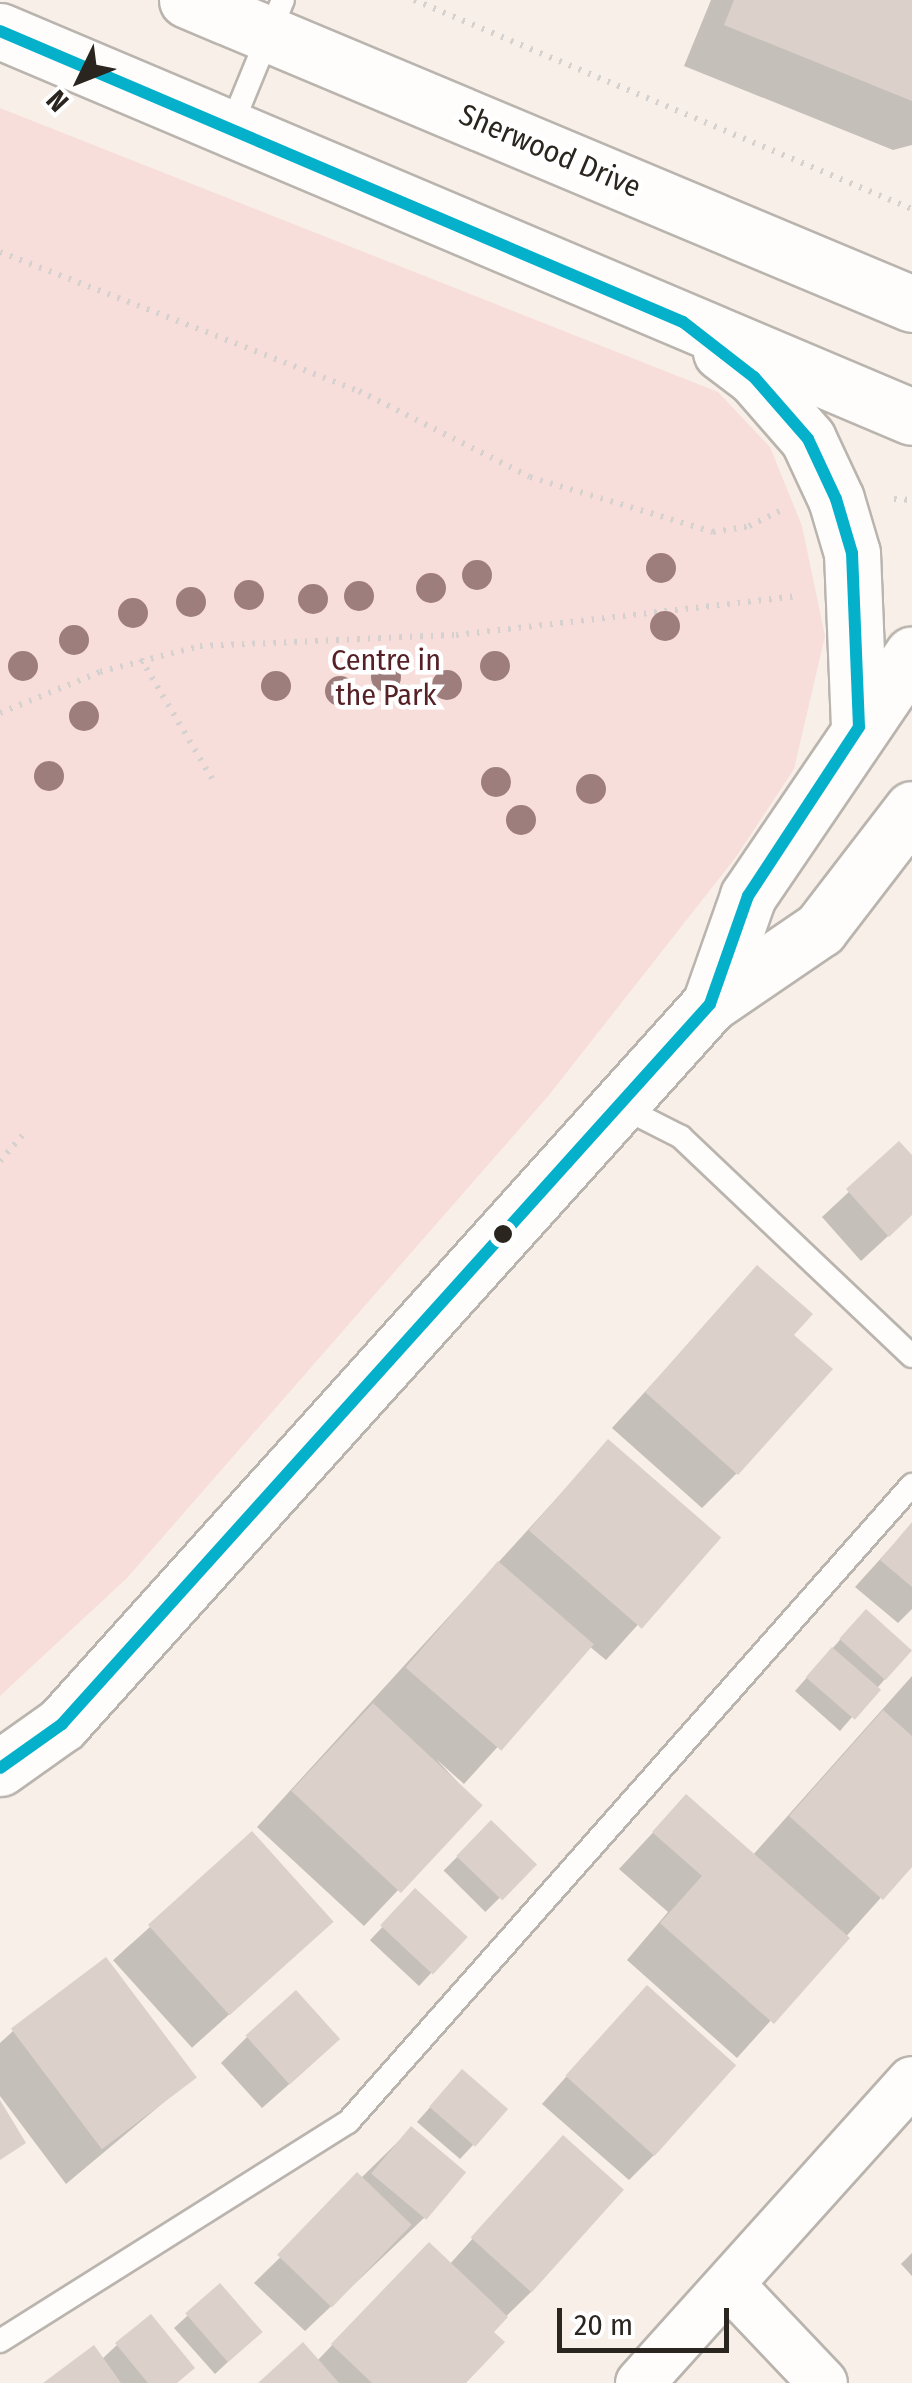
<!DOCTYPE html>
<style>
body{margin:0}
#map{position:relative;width:912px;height:2383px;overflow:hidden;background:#f7efe8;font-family:"Fira Sans Condensed",sans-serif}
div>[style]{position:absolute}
.green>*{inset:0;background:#f8dedb}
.shadow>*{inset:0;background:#0003;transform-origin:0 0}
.building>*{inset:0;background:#dcd0cb;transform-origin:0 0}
.path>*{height:6px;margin-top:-3px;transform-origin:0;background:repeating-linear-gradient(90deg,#d4d1cf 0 2.5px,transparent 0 10.5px)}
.roads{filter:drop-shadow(2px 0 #bab4ae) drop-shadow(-2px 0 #bab4ae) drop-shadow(0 2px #bab4ae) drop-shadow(0 -2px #bab4ae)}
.lane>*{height:22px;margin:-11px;padding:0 11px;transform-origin:11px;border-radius:11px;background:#fefdfc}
.street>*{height:48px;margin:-24px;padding:0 24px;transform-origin:24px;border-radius:24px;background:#fefdfc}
.secondary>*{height:55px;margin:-27.5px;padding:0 27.5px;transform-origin:27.5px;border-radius:27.5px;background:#fefdfc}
.bus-1>*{height:12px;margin:-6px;padding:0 6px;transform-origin:6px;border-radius:6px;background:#05b0cb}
.trees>*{width:30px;height:30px;margin:-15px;border-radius:50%;background:#9e7e7d}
.dots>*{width:28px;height:28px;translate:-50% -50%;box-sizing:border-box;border:5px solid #fff;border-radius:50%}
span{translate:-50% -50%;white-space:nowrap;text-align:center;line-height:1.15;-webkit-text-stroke:9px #fff;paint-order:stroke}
.street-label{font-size:30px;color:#2b251f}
.park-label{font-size:30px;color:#562126}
.north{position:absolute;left:30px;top:30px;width:100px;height:100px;-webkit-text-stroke:8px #fff;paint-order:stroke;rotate:227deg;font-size:28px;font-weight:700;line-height:40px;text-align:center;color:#2b251f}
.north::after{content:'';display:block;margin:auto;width:35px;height:45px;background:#2b251f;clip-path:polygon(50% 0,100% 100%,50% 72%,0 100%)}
.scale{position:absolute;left:557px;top:2308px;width:172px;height:45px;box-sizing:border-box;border:5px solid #2b251f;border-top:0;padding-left:12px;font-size:30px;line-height:35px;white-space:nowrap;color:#2b251f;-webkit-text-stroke:8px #fff;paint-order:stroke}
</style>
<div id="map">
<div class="green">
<div style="clip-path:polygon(0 108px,718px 392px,770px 447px,802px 526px,825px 636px,794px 769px,736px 857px,549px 1095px,127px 1578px,0 1696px)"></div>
</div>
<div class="shadow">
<div style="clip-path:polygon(711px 0,912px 0,912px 145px,893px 150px,684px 66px)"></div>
<div style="clip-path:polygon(899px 1145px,912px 1159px,912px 1214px,861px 1261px,822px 1217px)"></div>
<div style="clip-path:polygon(757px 1269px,791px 1335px,737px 1473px,702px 1508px,612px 1428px)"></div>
<div style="clip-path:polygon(608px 1442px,717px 1537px,606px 1660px,589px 1646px,464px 1784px,436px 1759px,479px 1805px,364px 1926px,257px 1827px)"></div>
<div style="clip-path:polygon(912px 1524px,912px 1609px,898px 1623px,855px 1587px)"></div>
<div style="clip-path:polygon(853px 1625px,885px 1679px,840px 1731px,795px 1691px)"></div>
<div style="clip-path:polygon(912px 1676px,912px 1863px,737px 2058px,627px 1960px,668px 1912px,619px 1869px,686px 1797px,752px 1856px)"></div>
<div style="left:491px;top:1823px;width:59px;height:67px;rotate:45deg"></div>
<div style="left:252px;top:1835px;width:118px;height:187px;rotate:48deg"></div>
<div style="left:415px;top:1892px;width:67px;height:66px;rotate:43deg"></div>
<div style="clip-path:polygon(621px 2015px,655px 2154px,629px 2180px,542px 2104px)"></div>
<div style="clip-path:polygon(13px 2031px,194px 2077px,66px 2184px,0 2096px,0 2043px)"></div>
<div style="clip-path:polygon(247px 2037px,311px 2065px,262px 2108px,221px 2063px)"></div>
<div style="clip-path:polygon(449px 2086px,473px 2145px,460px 2159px,417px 2122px)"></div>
<div style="clip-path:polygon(411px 2129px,424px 2218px,305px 2331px,254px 2283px)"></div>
<div style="clip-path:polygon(563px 2138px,532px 2291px,490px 2332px,463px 2383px,262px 2383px,317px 2361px,394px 2280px,449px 2265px)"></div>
<div style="clip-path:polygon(912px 2253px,912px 2276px,901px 2264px)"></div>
<div style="clip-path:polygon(220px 2286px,246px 2345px,215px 2374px,174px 2328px)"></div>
<div style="clip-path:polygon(117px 2345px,177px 2383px,47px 2383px,101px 2360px)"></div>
</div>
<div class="building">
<div style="clip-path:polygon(734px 0,912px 0,912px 101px,724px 25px)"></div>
<div style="clip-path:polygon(899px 1141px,912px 1155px,912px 1215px,889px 1237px,846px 1189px)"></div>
<div style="clip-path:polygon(757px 1265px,813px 1314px,794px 1335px,833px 1369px,738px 1475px,645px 1392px)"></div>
<div style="left:608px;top:1439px;width:150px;height:121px;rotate:41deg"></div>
<div style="clip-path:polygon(912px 1522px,912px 1587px,880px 1560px)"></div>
<div style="left:498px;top:1561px;width:127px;height:141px;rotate:41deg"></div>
<div style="left:866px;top:1609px;width:62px;height:40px;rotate:42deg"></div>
<div style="left:832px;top:1647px;width:65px;height:40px;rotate:41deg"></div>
<div style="left:373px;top:1703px;width:150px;height:120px;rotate:43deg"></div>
<div style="clip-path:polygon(883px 1710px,912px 1736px,912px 1867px,883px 1900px,789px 1816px)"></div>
<div style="clip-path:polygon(686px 1794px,850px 1938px,774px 2024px,660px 1923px,702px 1876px,652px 1832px)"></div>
<div style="left:491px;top:1820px;width:64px;height:50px;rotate:44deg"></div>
<div style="left:252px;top:1831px;width:122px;height:140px;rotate:48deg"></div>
<div style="left:415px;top:1888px;width:72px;height:51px;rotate:43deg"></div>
<div style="left:106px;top:1957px;width:151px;height:119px;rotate:53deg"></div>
<div style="left:647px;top:1985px;width:120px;height:122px;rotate:42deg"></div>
<div style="left:296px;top:1990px;width:66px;height:68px;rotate:48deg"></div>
<div style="left:462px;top:2069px;width:61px;height:50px;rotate:41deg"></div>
<div style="clip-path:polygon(0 2100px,26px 2143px,0 2160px)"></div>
<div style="left:411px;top:2126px;width:72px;height:62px;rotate:40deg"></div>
<div style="left:563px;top:2135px;width:82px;height:138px;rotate:42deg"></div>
<div style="left:357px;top:2172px;width:76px;height:115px;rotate:44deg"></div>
<div style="clip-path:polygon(429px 2242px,508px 2317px,494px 2332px,505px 2342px,466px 2383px,372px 2383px,331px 2344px)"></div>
<div style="left:220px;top:2283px;width:65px;height:46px;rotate:49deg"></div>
<div style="clip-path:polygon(151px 2314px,195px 2368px,177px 2383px,148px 2383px,115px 2343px)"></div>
<div style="clip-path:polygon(303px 2342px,339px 2383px,258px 2383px)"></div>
<div style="clip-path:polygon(94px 2345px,121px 2383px,43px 2383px)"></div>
</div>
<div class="path">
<div style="left:414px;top:0;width:540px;rotate:22.77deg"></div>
<div style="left:0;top:252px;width:385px;rotate:21.2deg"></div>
<div style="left:359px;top:391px;width:191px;rotate:26.7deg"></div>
<div style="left:530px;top:477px;width:191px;rotate:16.7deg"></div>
<div style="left:713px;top:532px;width:36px;rotate:-9deg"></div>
<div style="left:749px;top:526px;width:34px;rotate:-26deg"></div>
<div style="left:894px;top:499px;width:18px;rotate:3deg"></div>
<div style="left:141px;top:659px;width:143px;rotate:59.3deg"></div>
<div style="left:0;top:713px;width:108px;rotate:-22.3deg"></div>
<div style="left:100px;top:672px;width:103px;rotate:-14.6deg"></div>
<div style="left:200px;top:646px;width:256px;rotate:-2.5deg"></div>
<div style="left:456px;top:635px;width:346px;rotate:-6.5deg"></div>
<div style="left:0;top:1161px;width:38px;rotate:-49deg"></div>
</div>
<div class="roads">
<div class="lane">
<div style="left:230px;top:129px;width:139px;rotate:-67.7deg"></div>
<div style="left:620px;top:1106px;width:68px;rotate:26.9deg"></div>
<div style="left:681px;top:1137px;width:318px;rotate:43.5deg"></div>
<div style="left:0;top:2341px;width:411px;rotate:-32.2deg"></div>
<div style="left:348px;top:2122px;width:851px;rotate:-48.48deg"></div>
</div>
<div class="street">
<div style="left:732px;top:2287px;width:132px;rotate:46.5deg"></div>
<div style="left:640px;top:2383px;width:406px;rotate:-48deg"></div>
</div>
<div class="secondary">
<div style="left:187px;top:0;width:786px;rotate:22.75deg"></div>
<div style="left:0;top:31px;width:990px;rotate:22.94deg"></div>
<div style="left:721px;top:352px;width:41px;rotate:37.1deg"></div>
<div style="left:754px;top:377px;width:82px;rotate:48.9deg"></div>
<div style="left:808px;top:439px;width:66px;rotate:65deg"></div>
<div style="left:836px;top:499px;width:56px;rotate:73.5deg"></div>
<div style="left:852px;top:553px;width:174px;rotate:87.7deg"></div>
<div style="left:710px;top:1004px;width:114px;rotate:-70.6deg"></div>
<div style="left:748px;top:896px;width:292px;rotate:-55.8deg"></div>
<div style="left:0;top:1768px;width:76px;rotate:-35.4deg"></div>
<div style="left:62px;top:1724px;width:969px;rotate:-48.01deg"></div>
<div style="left:710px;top:1004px;width:133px;rotate:-34.3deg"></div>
<div style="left:820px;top:929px;width:151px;rotate:-52.5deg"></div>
</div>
</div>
<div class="bus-1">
<div style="left:0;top:31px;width:742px;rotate:23.08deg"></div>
<div style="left:683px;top:322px;width:90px;rotate:37.8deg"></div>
<div style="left:754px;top:377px;width:82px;rotate:48.9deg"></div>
<div style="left:808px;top:439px;width:66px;rotate:65deg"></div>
<div style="left:836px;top:499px;width:56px;rotate:73.5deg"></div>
<div style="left:852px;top:553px;width:174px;rotate:87.7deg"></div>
<div style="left:859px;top:727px;width:202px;rotate:123.3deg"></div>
<div style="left:748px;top:896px;width:114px;rotate:109.4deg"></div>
<div style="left:710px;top:1004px;width:969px;rotate:131.99deg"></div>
<div style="left:62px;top:1724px;width:76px;rotate:144.6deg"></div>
</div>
<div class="trees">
<div style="left:661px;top:568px"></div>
<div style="left:477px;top:575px"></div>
<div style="left:431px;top:588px"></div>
<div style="left:249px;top:595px"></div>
<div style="left:359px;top:596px"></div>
<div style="left:313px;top:599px"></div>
<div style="left:191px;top:602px"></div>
<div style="left:133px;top:613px"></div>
<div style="left:665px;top:626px"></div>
<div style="left:74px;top:640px"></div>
<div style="left:23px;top:666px"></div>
<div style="left:495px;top:666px"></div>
<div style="left:386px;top:677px"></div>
<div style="left:447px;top:685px"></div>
<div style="left:276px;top:686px"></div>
<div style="left:340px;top:691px"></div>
<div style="left:84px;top:716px"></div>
<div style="left:49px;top:776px"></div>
<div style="left:496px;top:782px"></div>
<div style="left:591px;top:789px"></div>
<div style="left:521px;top:820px"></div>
</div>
<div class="dots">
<div style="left:503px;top:1234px;background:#2b251f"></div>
</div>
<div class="street-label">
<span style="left:550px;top:151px;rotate:23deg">Sherwood Drive</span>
</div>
<div class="park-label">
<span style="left:386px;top:677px">Centre in<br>the Park</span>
</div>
<div class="north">N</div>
<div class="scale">20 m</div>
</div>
